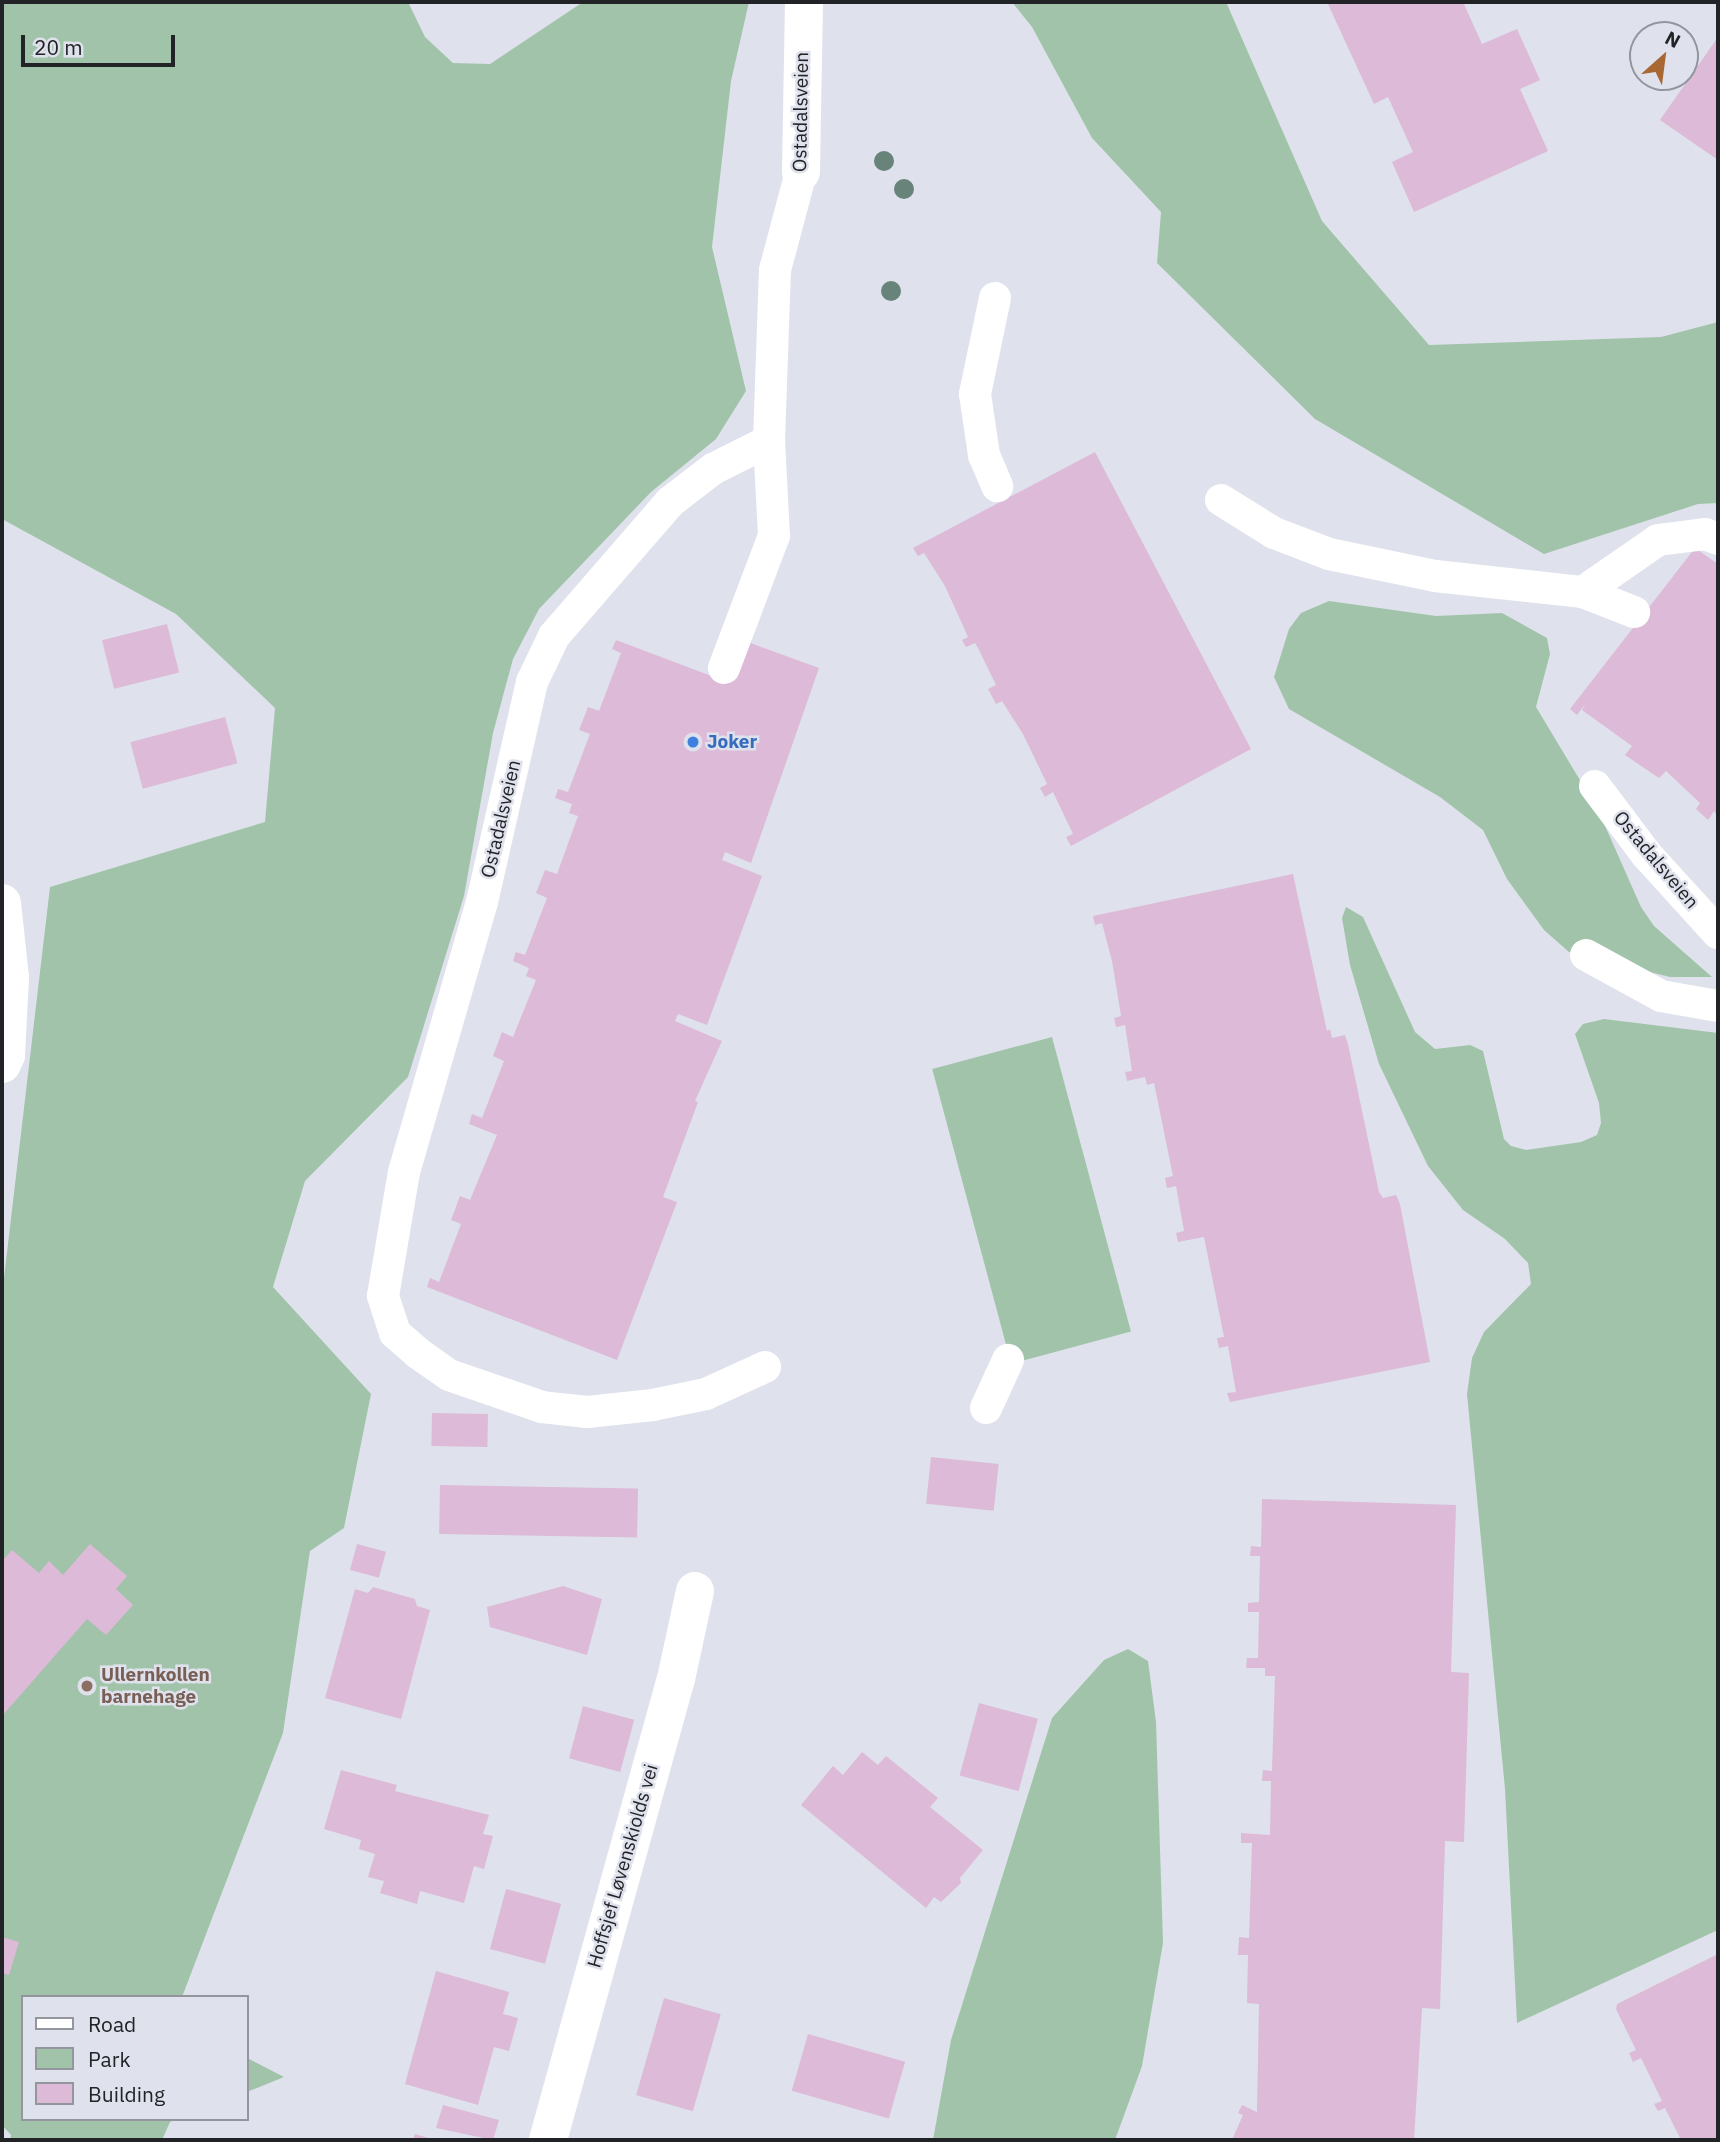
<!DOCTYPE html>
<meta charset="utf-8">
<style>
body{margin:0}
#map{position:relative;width:1720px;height:2142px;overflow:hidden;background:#dfe2ec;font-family:"IBM Plex Sans",sans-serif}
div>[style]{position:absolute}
.green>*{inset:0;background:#a1c3aa;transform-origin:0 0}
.building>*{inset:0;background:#dcbad8;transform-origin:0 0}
.lane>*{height:32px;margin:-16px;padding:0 16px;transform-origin:16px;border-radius:16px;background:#fff}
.street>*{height:38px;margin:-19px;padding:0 19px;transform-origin:19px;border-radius:19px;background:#fff}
.secondary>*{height:38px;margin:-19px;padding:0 19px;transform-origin:19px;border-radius:19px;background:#fff}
.trees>*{width:20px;height:20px;margin:-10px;border-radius:50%;background:#688379}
.dots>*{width:19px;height:19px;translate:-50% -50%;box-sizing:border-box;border:4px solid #dfe2ec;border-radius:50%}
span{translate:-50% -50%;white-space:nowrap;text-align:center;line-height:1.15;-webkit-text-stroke:5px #dfe2ec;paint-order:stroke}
.street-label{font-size:19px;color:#222327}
.shop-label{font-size:19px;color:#366cbe;font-weight:700}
.left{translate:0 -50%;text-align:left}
.education-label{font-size:19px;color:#785e54;font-weight:700}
.frame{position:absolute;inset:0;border:4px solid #222327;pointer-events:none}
.legend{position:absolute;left:21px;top:1995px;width:228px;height:126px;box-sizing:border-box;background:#dfe2ec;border:2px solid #93969d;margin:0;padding:9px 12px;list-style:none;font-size:21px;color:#222327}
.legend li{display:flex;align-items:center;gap:14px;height:35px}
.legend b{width:35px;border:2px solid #93969d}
.north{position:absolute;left:1629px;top:21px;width:70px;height:70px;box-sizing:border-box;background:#dfe2ec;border:2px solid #93969d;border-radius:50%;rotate:28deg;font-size:19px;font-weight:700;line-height:28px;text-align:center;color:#222327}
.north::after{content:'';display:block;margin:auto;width:24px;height:32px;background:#a96733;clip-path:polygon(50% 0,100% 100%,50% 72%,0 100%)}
.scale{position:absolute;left:21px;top:35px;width:154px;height:32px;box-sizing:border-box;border:4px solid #222327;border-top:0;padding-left:9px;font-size:21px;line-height:24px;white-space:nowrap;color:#222327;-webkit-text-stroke:5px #dfe2ec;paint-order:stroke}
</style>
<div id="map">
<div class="green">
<div style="clip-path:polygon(2px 2px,408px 2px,425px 37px,453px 63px,490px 64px,583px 2px,749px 2px,731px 81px,712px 247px,746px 391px,716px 439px,651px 492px,539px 609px,513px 659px,493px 733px,464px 896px,408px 1077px,305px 1181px,273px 1287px,371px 1394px,344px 1528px,310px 1551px,283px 1733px,182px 1997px,23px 1997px,23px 2119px,176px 2119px,170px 2122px,162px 2140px,10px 2140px,11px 2135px,2px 2125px,2px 1295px,50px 887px,265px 822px,275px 708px,176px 614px,2px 519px)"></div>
<div style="clip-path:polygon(1012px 2px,1226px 2px,1322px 221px,1429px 345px,1661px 337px,1718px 322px,1718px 503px,1698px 504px,1544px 554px,1315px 419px,1157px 263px,1161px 212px,1092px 138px,1032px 27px)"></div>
<div style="clip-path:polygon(1329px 601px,1436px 616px,1502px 613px,1547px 638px,1550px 654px,1536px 707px,1598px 810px,1641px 907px,1654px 926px,1712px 977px,1670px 977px,1569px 952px,1544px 930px,1507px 879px,1483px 830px,1440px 797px,1289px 709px,1274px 677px,1289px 629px,1301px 613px)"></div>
<div style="clip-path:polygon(1346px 907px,1363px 917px,1415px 1032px,1435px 1049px,1470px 1045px,1483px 1051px,1504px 1139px,1511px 1146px,1526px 1150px,1581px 1142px,1597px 1135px,1601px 1123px,1599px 1103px,1575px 1034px,1583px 1024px,1604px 1019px,1718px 1033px,1718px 1930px,1517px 2023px,1505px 1789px,1467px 1394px,1472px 1358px,1484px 1332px,1531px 1284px,1528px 1263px,1505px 1239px,1463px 1210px,1428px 1166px,1379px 1064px,1350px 965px,1342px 918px)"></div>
<div style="left:1052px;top:1037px;width:305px;height:124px;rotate:75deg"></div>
<div style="clip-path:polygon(1128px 1649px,1148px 1661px,1156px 1722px,1163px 1943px,1142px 2066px,1115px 2140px,933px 2140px,951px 2040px,1052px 1718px,1104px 1660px)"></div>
<div style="clip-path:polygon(247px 2058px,284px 2077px,247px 2092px)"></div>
</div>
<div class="building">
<div style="clip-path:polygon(1327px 2px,1463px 2px,1482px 44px,1517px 29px,1540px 80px,1520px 89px,1548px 151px,1414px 212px,1392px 162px,1413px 152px,1388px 97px,1374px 104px)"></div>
<div style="clip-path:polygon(1718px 37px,1718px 160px,1660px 120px)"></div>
<div style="clip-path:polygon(1095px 452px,1251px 749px,1071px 846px,1066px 837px,1073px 834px,1053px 792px,1045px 797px,1040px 788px,1047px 784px,1023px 734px,1002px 701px,996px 704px,988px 689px,996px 685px,979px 650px,975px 643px,966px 647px,962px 640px,968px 637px,945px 586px,924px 553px,918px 556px,913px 548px)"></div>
<div style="clip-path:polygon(1695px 548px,1718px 564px,1718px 817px,1714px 811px,1708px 820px,1696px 809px,1700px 803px,1666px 771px,1659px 778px,1625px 755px,1632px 746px,1582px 710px,1586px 703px,1577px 715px,1570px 709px)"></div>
<div style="left:167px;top:624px;width:50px;height:67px;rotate:76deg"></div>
<div style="clip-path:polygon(616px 640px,730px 683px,745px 641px,819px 668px,751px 863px,725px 852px,722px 860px,762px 876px,707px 1025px,678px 1014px,675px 1021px,722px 1041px,695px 1101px,698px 1102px,663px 1197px,677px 1202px,617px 1360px,427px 1287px,430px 1278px,439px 1282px,461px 1224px,451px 1220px,460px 1196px,470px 1200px,497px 1135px,469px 1124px,472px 1114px,482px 1118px,504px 1061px,493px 1056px,502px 1032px,513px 1037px,536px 980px,526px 976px,529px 968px,513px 961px,516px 952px,525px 955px,547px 898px,536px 893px,545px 870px,557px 874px,578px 816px,569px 813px,572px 804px,555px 798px,558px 789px,568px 792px,590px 734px,579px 730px,588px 707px,599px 711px,621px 653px,612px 649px)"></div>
<div style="left:225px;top:717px;width:48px;height:98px;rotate:75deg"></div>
<div style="clip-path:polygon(1293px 874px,1327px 1031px,1330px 1029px,1332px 1038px,1345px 1035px,1348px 1044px,1379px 1192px,1383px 1198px,1396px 1195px,1400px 1204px,1430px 1362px,1230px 1402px,1227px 1393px,1236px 1392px,1228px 1346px,1219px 1348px,1217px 1338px,1224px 1337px,1204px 1237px,1178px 1242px,1176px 1233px,1184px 1231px,1176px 1186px,1167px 1188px,1165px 1178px,1173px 1176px,1154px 1083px,1147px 1085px,1145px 1077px,1127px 1081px,1125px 1072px,1132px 1071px,1125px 1025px,1116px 1027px,1114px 1018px,1121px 1016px,1112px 961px,1102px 923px,1095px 925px,1093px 916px)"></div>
<div style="left:432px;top:1413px;width:56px;height:33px;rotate:1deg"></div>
<div style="left:931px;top:1457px;width:68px;height:47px;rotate:6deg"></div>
<div style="left:440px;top:1485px;width:198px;height:49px;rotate:1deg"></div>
<div style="clip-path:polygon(1262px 1499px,1456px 1505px,1451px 1672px,1469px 1673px,1464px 1842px,1445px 1841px,1440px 2009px,1422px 2008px,1414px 2140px,1232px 2140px,1243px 2115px,1238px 2113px,1242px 2105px,1257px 2112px,1259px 2004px,1247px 2003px,1248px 1955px,1238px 1955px,1239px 1937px,1249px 1938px,1252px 1843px,1241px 1843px,1241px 1833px,1270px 1835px,1271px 1781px,1262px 1781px,1263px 1770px,1272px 1771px,1275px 1676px,1265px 1676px,1265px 1668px,1246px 1668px,1247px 1658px,1258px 1658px,1259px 1612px,1248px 1612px,1248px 1603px,1259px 1602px,1260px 1556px,1250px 1556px,1251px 1546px,1261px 1547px)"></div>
<div style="clip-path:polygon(90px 1544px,127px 1576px,116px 1589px,133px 1605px,106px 1635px,87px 1619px,2px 1716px,2px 1561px,12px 1550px,39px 1573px,49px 1561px,63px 1575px)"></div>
<div style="left:357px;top:1544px;width:30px;height:27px;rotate:15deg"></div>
<div style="clip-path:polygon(563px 1586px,602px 1599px,587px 1655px,490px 1627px,487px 1607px)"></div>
<div style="clip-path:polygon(373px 1587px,415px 1599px,417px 1606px,430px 1610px,401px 1719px,325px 1698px,355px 1589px,368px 1593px)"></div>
<div style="left:979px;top:1703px;width:61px;height:75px;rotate:15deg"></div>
<div style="left:583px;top:1706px;width:53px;height:54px;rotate:15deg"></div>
<div style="clip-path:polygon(862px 1752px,878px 1765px,886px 1756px,938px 1798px,930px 1807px,983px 1850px,960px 1878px,961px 1883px,941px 1902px,934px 1897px,926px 1908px,801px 1805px,833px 1766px,843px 1775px)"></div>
<div style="clip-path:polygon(341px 1770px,397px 1785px,395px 1791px,489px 1815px,483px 1834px,493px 1836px,484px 1869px,474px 1866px,464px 1903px,420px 1891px,417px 1904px,380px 1893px,384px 1881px,368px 1877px,375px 1854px,359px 1849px,361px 1840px,324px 1829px)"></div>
<div style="left:506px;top:1889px;width:57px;height:62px;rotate:15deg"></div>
<div style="clip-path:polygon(2px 1937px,19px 1942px,9px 1975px,2px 1973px)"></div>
<div style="clip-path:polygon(1718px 1954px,1718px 2140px,1681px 2140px,1665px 2108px,1658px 2111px,1654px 2104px,1662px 2101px,1641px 2058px,1633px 2062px,1629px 2053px,1636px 2050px,1616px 2009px,1617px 2004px)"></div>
<div style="clip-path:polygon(436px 1971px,509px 1992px,503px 2014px,518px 2018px,509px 2051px,494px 2047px,478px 2105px,405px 2084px)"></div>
<div style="left:664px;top:1998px;width:59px;height:101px;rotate:16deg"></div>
<div style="left:808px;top:2034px;width:101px;height:59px;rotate:16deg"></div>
<div style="clip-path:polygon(443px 2105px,499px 2120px,493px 2140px,436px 2128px)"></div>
<div style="clip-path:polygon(415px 2134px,435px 2140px,413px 2140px)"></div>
</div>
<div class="lane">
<div style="left:995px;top:298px;width:98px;rotate:101.8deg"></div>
<div style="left:975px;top:394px;width:62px;rotate:81.6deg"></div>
<div style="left:984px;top:455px;width:34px;rotate:67deg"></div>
<div style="left:1221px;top:500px;width:62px;rotate:31.9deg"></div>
<div style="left:1274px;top:533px;width:59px;rotate:20.9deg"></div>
<div style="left:1329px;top:554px;width:108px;rotate:11.7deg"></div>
<div style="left:1435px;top:576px;width:149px;rotate:6.2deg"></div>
<div style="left:1583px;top:592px;width:55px;rotate:21.4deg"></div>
<div style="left:1583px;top:592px;width:91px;rotate:-34.7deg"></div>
<div style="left:1658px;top:540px;width:47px;rotate:-7.3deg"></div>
<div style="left:1705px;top:534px;width:14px;rotate:21deg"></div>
<div style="left:724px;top:668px;width:141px;rotate:-69.3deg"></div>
<div style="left:774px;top:536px;width:95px;rotate:-93deg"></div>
<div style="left:1595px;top:786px;width:85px;rotate:53.1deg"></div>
<div style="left:1646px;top:854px;width:107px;rotate:47.7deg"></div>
<div style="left:1586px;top:955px;width:85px;rotate:28.7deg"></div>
<div style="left:1661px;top:996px;width:58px;rotate:10deg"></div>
<div style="left:765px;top:1367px;width:65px;rotate:155.4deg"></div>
<div style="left:706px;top:1394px;width:54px;rotate:168.3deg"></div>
<div style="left:653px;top:1405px;width:66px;rotate:173.9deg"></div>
<div style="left:587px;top:1412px;width:45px;rotate:-173.7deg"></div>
<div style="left:542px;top:1407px;width:98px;rotate:-161deg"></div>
<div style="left:449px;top:1375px;width:38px;rotate:-145deg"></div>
<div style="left:418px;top:1353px;width:30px;rotate:-139deg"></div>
<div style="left:395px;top:1333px;width:39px;rotate:-108deg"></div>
<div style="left:383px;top:1296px;width:126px;rotate:-80.4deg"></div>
<div style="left:404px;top:1172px;width:281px;rotate:-73.9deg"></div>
<div style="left:482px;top:902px;width:226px;rotate:-77.2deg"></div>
<div style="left:532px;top:682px;width:51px;rotate:-64.4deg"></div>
<div style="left:554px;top:636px;width:177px;rotate:-49.1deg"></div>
<div style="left:670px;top:502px;width:54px;rotate:-37.5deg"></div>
<div style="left:713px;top:469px;width:63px;rotate:-26.6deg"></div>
<div style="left:769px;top:441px;width:171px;rotate:-88deg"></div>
<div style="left:775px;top:270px;width:101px;rotate:-75.1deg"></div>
<div style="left:986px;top:1408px;width:53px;rotate:-65.4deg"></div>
</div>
<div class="street">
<div style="left:801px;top:172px;width:170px;rotate:-89deg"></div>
<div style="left:2px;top:903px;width:75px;rotate:83.9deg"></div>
<div style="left:10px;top:978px;width:77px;rotate:93deg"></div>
<div style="left:6px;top:1055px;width:10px;rotate:114deg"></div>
</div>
<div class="secondary">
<div style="left:548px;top:2140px;width:478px;rotate:-74.5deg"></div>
<div style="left:676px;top:1679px;width:90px;rotate:-77.8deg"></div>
</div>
<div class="trees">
<div style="left:884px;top:161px"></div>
<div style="left:904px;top:189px"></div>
<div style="left:891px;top:291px"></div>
</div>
<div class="dots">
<div style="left:693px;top:742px;background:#3f7fe0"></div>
<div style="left:87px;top:1686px;background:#8d6e63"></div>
</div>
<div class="street-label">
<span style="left:801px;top:112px;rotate:-89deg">Ostadalsveien</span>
<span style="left:501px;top:819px;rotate:-77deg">Ostadalsveien</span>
<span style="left:1656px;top:860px;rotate:50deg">Ostadalsveien</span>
<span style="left:623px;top:1866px;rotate:-74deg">Hoffsjef Løvenskiolds vei</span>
</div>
<div class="shop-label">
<span class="left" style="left:707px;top:742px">Joker</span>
</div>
<div class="education-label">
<span class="left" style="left:101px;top:1686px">Ullernkollen<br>barnehage</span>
</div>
<div class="frame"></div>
<ul class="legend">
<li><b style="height:9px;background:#fff"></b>Road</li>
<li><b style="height:19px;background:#a1c3aa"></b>Park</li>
<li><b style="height:19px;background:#dcbad8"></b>Building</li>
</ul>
<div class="north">N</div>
<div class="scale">20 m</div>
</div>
